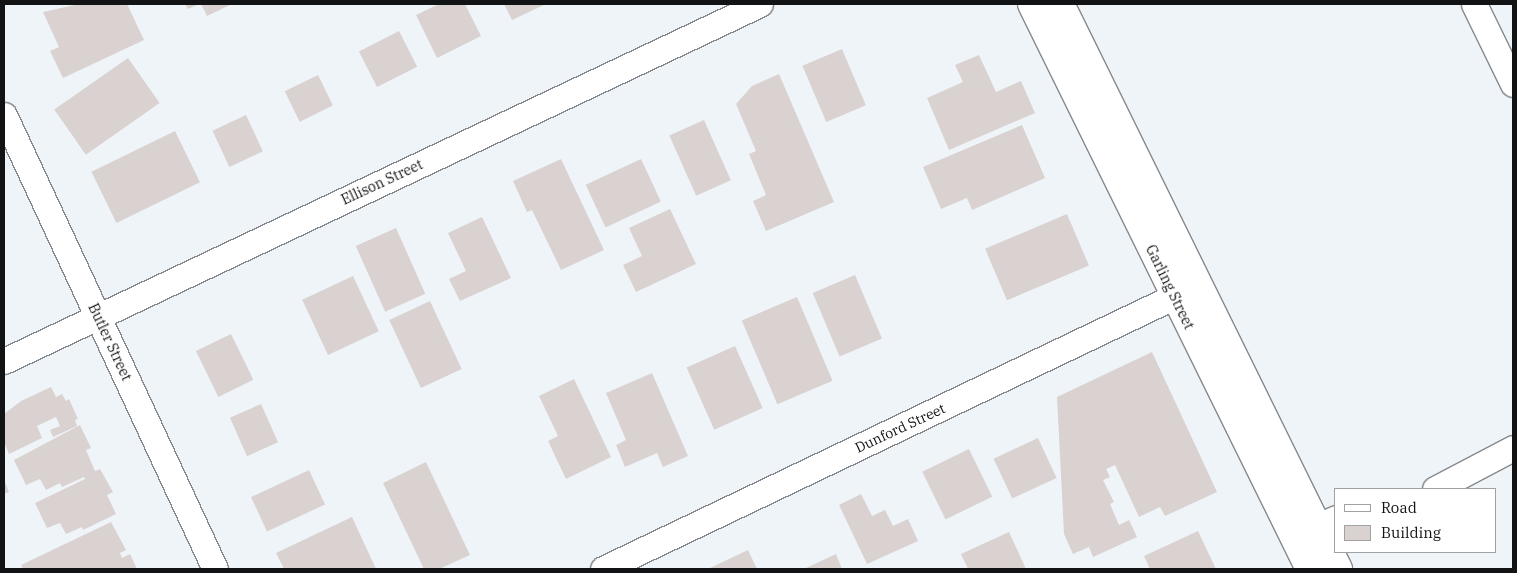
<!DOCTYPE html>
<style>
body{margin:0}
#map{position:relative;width:1517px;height:573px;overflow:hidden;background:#eff4f8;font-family:"IBM Plex Serif",serif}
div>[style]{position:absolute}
.building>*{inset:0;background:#d9d2d1;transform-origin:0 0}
.roads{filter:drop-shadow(1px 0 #85898d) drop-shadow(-1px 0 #85898d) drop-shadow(0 1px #85898d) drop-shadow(0 -1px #85898d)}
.street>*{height:25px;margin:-12.5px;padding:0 12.5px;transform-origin:12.5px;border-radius:12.5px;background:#fff}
.secondary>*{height:28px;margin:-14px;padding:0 14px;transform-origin:14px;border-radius:14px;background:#fff}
span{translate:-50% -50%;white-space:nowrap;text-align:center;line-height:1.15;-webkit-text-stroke:4px #fff;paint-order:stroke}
.street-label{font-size:14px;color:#111314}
.frame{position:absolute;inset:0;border:5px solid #111314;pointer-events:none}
.legend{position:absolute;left:1334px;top:488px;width:162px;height:65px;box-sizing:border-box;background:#fff;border:1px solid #a0a1a1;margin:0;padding:6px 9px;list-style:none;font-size:15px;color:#111314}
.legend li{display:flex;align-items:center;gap:10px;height:25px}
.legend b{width:25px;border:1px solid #a0a1a1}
</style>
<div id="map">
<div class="building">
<div style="clip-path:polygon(79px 4px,127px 4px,144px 40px,63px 78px,50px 51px,59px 47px,43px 12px)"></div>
<div style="clip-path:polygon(185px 4px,199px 4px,188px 9px)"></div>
<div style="clip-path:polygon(201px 4px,230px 4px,230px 5px,207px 16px)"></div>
<div style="clip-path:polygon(439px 4px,465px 4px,481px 36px,437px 58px,416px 15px)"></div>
<div style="clip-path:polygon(504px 4px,546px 4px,512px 20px)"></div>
<div style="left:399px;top:31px;width:40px;height:45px;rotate:63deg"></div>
<div style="left:842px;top:49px;width:61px;height:43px;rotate:67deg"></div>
<div style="clip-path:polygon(979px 55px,996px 92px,1021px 81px,1035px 113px,949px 150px,927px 98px,963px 82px,955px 65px)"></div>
<div style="left:128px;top:58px;width:55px;height:90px;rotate:55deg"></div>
<div style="clip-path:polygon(779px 74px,834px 202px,766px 231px,753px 201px,766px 195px,749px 154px,756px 151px,736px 104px,752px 86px)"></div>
<div style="left:318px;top:75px;width:34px;height:37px;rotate:64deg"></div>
<div style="left:246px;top:115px;width:40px;height:37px;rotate:65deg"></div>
<div style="left:704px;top:120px;width:66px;height:38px;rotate:66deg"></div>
<div style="clip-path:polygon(1022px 125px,1045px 178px,972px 210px,967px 198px,941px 209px,923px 167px)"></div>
<div style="left:175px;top:131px;width:57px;height:93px;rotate:64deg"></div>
<div style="clip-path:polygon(561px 159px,604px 250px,561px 270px,532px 210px,527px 212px,513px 181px)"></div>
<div style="left:641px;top:159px;width:47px;height:61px;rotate:65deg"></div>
<div style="clip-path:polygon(670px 209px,696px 264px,636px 292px,623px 265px,642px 256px,629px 228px)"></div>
<div style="left:1067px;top:214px;width:56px;height:89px;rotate:67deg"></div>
<div style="clip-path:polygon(482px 217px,511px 278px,460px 301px,449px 279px,466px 271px,448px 233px)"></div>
<div style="left:396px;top:228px;width:72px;height:44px;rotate:66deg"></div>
<div style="left:855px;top:275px;width:69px;height:46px;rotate:67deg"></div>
<div style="left:353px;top:276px;width:61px;height:56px;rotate:65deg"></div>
<div style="left:797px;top:297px;width:91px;height:60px;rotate:67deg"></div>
<div style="left:430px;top:301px;width:75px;height:45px;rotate:65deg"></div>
<div style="left:231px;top:334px;width:51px;height:39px;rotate:64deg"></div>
<div style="left:735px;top:346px;width:68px;height:53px;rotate:66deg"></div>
<div style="clip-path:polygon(1152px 352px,1217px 492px,1165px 516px,1160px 507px,1139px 517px,1115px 465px,1106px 469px,1110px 477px,1103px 480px,1114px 502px,1110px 504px,1119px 525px,1129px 520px,1137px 537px,1093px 557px,1089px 547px,1073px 554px,1064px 534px,1057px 397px)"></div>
<div style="clip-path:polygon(652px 373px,688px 456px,663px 467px,657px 453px,625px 467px,616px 445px,626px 440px,606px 393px)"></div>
<div style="clip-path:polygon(574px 379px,611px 457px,566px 479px,548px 441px,558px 436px,539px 396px)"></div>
<div style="clip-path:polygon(51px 387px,56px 397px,62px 394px,66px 401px,69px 399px,78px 419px,75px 420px,77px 426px,53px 437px,50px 430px,60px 426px,56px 417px,37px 426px,42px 438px,9px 454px,4px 442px,4px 414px,21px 401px)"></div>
<div style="left:261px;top:404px;width:42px;height:34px;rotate:66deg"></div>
<div style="clip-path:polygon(80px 425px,91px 448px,86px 450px,95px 471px,100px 469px,113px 492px,107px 495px,116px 514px,83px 530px,82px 527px,66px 534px,60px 523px,47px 528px,35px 503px,85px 479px,84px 477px,62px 487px,60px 483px,46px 490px,40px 479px,26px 485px,14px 460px)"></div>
<div style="left:1038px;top:438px;width:44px;height:49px;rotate:65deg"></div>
<div style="left:969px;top:449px;width:53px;height:52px;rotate:64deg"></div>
<div style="clip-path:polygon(426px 462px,470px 555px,439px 569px,424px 569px,383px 483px)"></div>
<div style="left:309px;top:470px;width:38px;height:64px;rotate:65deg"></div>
<div style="clip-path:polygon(4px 480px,9px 492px,4px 494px)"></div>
<div style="clip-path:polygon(861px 494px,872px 516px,885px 510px,893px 526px,908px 519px,918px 541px,867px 564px,839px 505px)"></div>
<div style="clip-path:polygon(352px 517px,376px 569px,284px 569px,276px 553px)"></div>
<div style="clip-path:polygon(111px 522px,126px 550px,120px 553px,122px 558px,130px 554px,137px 569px,23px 569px,21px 565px)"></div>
<div style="clip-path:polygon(1198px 531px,1216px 569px,1150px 569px,1144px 556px)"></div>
<div style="clip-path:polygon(1009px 532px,1026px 569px,968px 569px,961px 554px)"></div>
<div style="clip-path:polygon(748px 550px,757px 569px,708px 569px)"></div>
<div style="clip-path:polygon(836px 554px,842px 569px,804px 569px)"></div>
</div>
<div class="roads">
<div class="street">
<div style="left:1474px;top:4px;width:89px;rotate:64deg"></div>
<div style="left:4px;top:115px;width:501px;rotate:65.07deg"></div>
<div style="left:4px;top:361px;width:836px;rotate:-25.28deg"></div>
<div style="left:1435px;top:489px;width:88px;rotate:-27.7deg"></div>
<div style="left:1299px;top:534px;width:40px;rotate:-23.4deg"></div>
<div style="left:603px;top:569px;width:655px;rotate:-25.51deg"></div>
</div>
<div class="secondary">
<div style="left:1032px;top:4px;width:630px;rotate:63.8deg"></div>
<div style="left:1060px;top:4px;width:630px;rotate:63.8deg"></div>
</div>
</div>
<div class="street-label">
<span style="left:382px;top:182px;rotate:-25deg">Ellison Street</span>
<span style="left:1170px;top:287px;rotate:64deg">Garling Street</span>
<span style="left:110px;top:342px;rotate:65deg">Butler Street</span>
<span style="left:900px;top:428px;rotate:-25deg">Dunford Street</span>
</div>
<div class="frame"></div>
<ul class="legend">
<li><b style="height:6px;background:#fff"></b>Road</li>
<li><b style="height:14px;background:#d9d2d1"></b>Building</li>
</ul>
</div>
